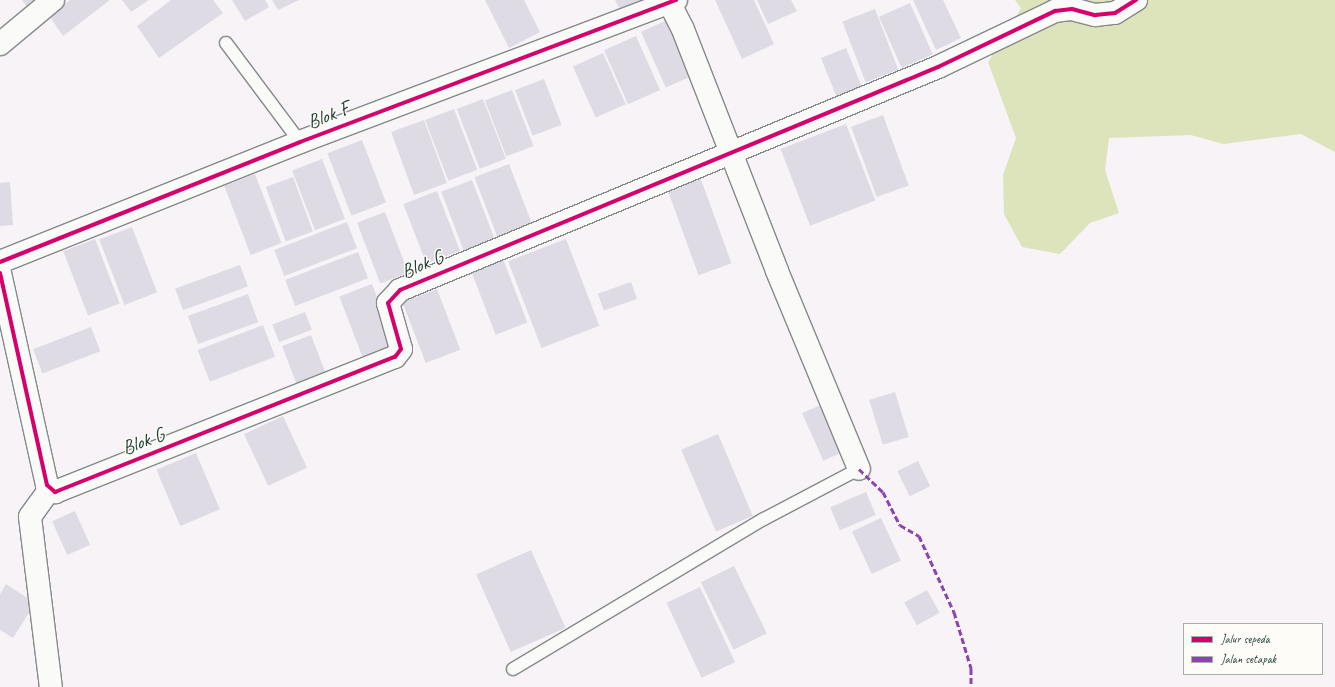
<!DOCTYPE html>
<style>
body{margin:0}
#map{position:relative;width:1335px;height:687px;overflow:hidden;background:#f7f3f7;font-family:Caveat,sans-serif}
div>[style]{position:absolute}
.green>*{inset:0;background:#dde4bb}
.building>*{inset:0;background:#dfdbe5;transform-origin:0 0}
.roads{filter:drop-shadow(1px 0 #86898a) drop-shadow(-1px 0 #86898a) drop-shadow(0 1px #86898a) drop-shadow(0 -1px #86898a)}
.lane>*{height:12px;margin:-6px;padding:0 6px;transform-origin:6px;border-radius:6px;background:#fafaf9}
.street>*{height:22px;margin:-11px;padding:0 11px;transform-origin:11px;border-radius:11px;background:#fafaf9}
.quiet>*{height:3px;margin-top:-1.5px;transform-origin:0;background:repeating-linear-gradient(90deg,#8e44ad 0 6px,transparent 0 9px)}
.cycleway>*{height:4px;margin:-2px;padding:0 2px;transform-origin:2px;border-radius:2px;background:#d6006c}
span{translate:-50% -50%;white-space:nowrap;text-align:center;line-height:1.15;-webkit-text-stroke:3px #fdfcf7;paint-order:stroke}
.street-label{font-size:20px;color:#1f3d34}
.legend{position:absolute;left:1183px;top:623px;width:140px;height:52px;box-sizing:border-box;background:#fdfcf7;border:1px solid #a4b0a9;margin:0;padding:5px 7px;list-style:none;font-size:12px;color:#1f3d34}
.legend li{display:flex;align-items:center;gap:8px;height:20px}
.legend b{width:20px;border:1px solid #a4b0a9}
</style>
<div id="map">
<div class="green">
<div style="clip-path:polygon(1015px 0,1335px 0,1335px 152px,1301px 134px,1223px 144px,1191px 135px,1109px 138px,1105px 170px,1119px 213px,1090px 223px,1060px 254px,1022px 247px,1004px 214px,1003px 175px,1016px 138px,988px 62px,1021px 8px)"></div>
</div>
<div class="building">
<div style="clip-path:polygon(22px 0,42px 0,29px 10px)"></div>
<div style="clip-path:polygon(70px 0,110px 0,63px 36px,50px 17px)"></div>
<div style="clip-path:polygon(122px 0,149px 0,131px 12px)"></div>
<div style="clip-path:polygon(171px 0,213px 0,223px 13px,159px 58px,137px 26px)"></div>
<div style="clip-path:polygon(232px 0,265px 0,269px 7px,245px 21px)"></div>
<div style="clip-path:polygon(272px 0,299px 0,278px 10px)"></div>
<div style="clip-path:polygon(485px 0,524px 0,540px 32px,509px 48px)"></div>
<div style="clip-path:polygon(615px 0,644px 0,621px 12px)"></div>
<div style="clip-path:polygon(715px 0,754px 0,774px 44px,742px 59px)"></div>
<div style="clip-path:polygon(757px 0,791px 0,797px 11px,768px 24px)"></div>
<div style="clip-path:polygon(913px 0,943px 0,961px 38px,936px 50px)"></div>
<div style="left:910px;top:3px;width:56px;height:34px;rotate:66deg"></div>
<div style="left:875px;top:9px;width:65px;height:35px;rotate:69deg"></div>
<div style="left:672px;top:18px;width:61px;height:34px;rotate:66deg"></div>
<div style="left:636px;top:36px;width:59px;height:35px;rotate:66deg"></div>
<div style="left:846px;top:48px;width:43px;height:27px;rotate:68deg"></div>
<div style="left:603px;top:53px;width:56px;height:33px;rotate:66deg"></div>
<div style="left:544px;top:79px;width:49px;height:31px;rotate:69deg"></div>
<div style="left:512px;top:90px;width:60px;height:29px;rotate:69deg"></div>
<div style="left:483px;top:99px;width:64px;height:28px;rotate:69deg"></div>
<div style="left:454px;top:109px;width:65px;height:31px;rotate:69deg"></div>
<div style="left:883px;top:115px;width:75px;height:34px;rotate:70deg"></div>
<div style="left:424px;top:120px;width:67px;height:35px;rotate:70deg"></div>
<div style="left:846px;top:124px;width:82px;height:70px;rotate:69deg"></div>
<div style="left:362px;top:140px;width:67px;height:37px;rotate:69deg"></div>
<div style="left:322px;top:159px;width:64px;height:32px;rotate:69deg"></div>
<div style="left:509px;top:164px;width:66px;height:37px;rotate:69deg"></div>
<div style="left:255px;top:174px;width:74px;height:33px;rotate:69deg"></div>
<div style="left:699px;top:174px;width:95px;height:35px;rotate:70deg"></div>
<div style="left:293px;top:177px;width:58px;height:29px;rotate:70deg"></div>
<div style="left:472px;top:180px;width:64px;height:33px;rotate:69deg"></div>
<div style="clip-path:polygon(10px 182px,13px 225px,0 226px,0 183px)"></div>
<div style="left:437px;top:191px;width:64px;height:36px;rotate:69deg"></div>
<div style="left:385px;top:212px;width:65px;height:30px;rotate:69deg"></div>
<div style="left:347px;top:222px;width:28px;height:78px;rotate:69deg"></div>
<div style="left:132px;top:227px;width:70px;height:35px;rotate:69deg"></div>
<div style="left:95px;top:239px;width:69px;height:34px;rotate:69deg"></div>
<div style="left:566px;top:239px;width:93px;height:62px;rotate:69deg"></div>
<div style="left:358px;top:252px;width:28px;height:78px;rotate:69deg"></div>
<div style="left:503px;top:259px;width:68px;height:34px;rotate:69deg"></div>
<div style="left:240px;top:265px;width:23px;height:69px;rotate:70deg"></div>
<div style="left:631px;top:282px;width:18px;height:35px;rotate:71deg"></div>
<div style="left:372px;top:284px;width:66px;height:35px;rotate:69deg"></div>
<div style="left:437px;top:289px;width:65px;height:37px;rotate:69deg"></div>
<div style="left:248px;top:294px;width:30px;height:64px;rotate:70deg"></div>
<div style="left:305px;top:312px;width:19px;height:35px;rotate:69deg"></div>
<div style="left:263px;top:325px;width:34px;height:70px;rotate:69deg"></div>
<div style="left:91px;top:327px;width:26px;height:62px;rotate:69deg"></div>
<div style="left:311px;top:335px;width:44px;height:31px;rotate:69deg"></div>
<div style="left:895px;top:392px;width:47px;height:27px;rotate:73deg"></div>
<div style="left:825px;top:403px;width:52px;height:25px;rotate:66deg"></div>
<div style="left:283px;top:416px;width:57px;height:43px;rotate:65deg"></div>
<div style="left:718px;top:434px;width:89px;height:40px;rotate:67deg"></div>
<div style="left:196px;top:453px;width:61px;height:43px;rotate:67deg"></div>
<div style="left:918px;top:461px;width:28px;height:23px;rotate:64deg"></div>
<div style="left:866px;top:492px;width:25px;height:39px;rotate:67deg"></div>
<div style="left:75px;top:511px;width:37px;height:25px;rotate:66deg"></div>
<div style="left:881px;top:518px;width:47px;height:32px;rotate:65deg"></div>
<div style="left:531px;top:550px;width:85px;height:60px;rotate:66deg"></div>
<div style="left:734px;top:566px;width:75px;height:37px;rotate:64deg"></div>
<div style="clip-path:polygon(6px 584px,35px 603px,13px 638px,0 630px,0 594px)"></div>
<div style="left:700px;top:587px;width:83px;height:37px;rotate:65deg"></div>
<div style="left:927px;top:590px;width:26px;height:26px;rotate:61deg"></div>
</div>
<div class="roads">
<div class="lane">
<div style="left:226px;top:43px;width:124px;rotate:53.2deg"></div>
<div style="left:513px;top:669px;width:292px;rotate:-30.9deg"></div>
<div style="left:764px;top:519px;width:107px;rotate:-27.8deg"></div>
</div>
<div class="street">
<div style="left:668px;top:0;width:30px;rotate:63deg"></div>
<div style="left:682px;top:27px;width:262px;rotate:68.7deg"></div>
<div style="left:777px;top:271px;width:214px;rotate:67.5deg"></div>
<div style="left:0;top:44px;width:69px;rotate:-39.7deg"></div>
<div style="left:0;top:262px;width:323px;rotate:-21.8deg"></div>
<div style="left:300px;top:142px;width:402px;rotate:-20.7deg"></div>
<div style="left:0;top:273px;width:217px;rotate:77.5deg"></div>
<div style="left:47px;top:485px;width:11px;rotate:41deg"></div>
<div style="left:55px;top:492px;width:366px;rotate:-21.7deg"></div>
<div style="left:395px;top:357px;width:10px;rotate:-53deg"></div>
<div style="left:401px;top:349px;width:48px;rotate:-105.8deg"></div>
<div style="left:388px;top:303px;width:18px;rotate:-47deg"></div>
<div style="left:400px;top:290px;width:582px;rotate:-22.51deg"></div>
<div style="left:938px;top:67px;width:130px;rotate:-25.6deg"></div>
<div style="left:1055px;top:11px;width:17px;rotate:-7deg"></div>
<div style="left:1072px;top:9px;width:24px;rotate:15deg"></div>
<div style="left:1095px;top:15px;width:20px;rotate:-6deg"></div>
<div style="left:1115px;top:13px;width:25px;rotate:-32deg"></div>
<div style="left:50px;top:489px;width:34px;rotate:126deg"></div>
<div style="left:30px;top:517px;width:171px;rotate:83deg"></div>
</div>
</div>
<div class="quiet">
<div style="left:859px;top:469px;width:33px;rotate:44deg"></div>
<div style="left:883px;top:492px;width:37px;rotate:63deg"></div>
<div style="left:900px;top:525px;width:22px;rotate:30deg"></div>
<div style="left:919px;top:536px;width:84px;rotate:65.3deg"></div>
<div style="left:954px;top:612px;width:59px;rotate:73.1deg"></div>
<div style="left:971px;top:668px;width:19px;rotate:90deg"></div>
</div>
<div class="cycleway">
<div style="left:0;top:262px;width:323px;rotate:-21.8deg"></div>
<div style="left:300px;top:142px;width:402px;rotate:-20.7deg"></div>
<div style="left:0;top:273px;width:217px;rotate:77.5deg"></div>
<div style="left:47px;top:485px;width:11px;rotate:41deg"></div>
<div style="left:55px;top:492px;width:366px;rotate:-21.7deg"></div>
<div style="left:395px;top:357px;width:10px;rotate:-53deg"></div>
<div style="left:401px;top:349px;width:48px;rotate:-105.8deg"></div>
<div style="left:388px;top:303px;width:18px;rotate:-47deg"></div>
<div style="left:400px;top:290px;width:582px;rotate:-22.51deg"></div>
<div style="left:938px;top:67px;width:130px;rotate:-25.6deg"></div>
<div style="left:1055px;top:11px;width:17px;rotate:-7deg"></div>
<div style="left:1072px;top:9px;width:24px;rotate:15deg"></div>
<div style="left:1095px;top:15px;width:20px;rotate:-6deg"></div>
<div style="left:1115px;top:13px;width:25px;rotate:-32deg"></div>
</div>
<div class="street-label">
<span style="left:328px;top:115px;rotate:-21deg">Blok F</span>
<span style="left:422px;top:264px;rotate:-23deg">Blok G</span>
<span style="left:143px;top:441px;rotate:-21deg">Blok G</span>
</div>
<ul class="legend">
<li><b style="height:5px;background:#d6006c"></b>Jalur sepeda</li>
<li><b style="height:5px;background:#8e44ad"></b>Jalan setapak</li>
</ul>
</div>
